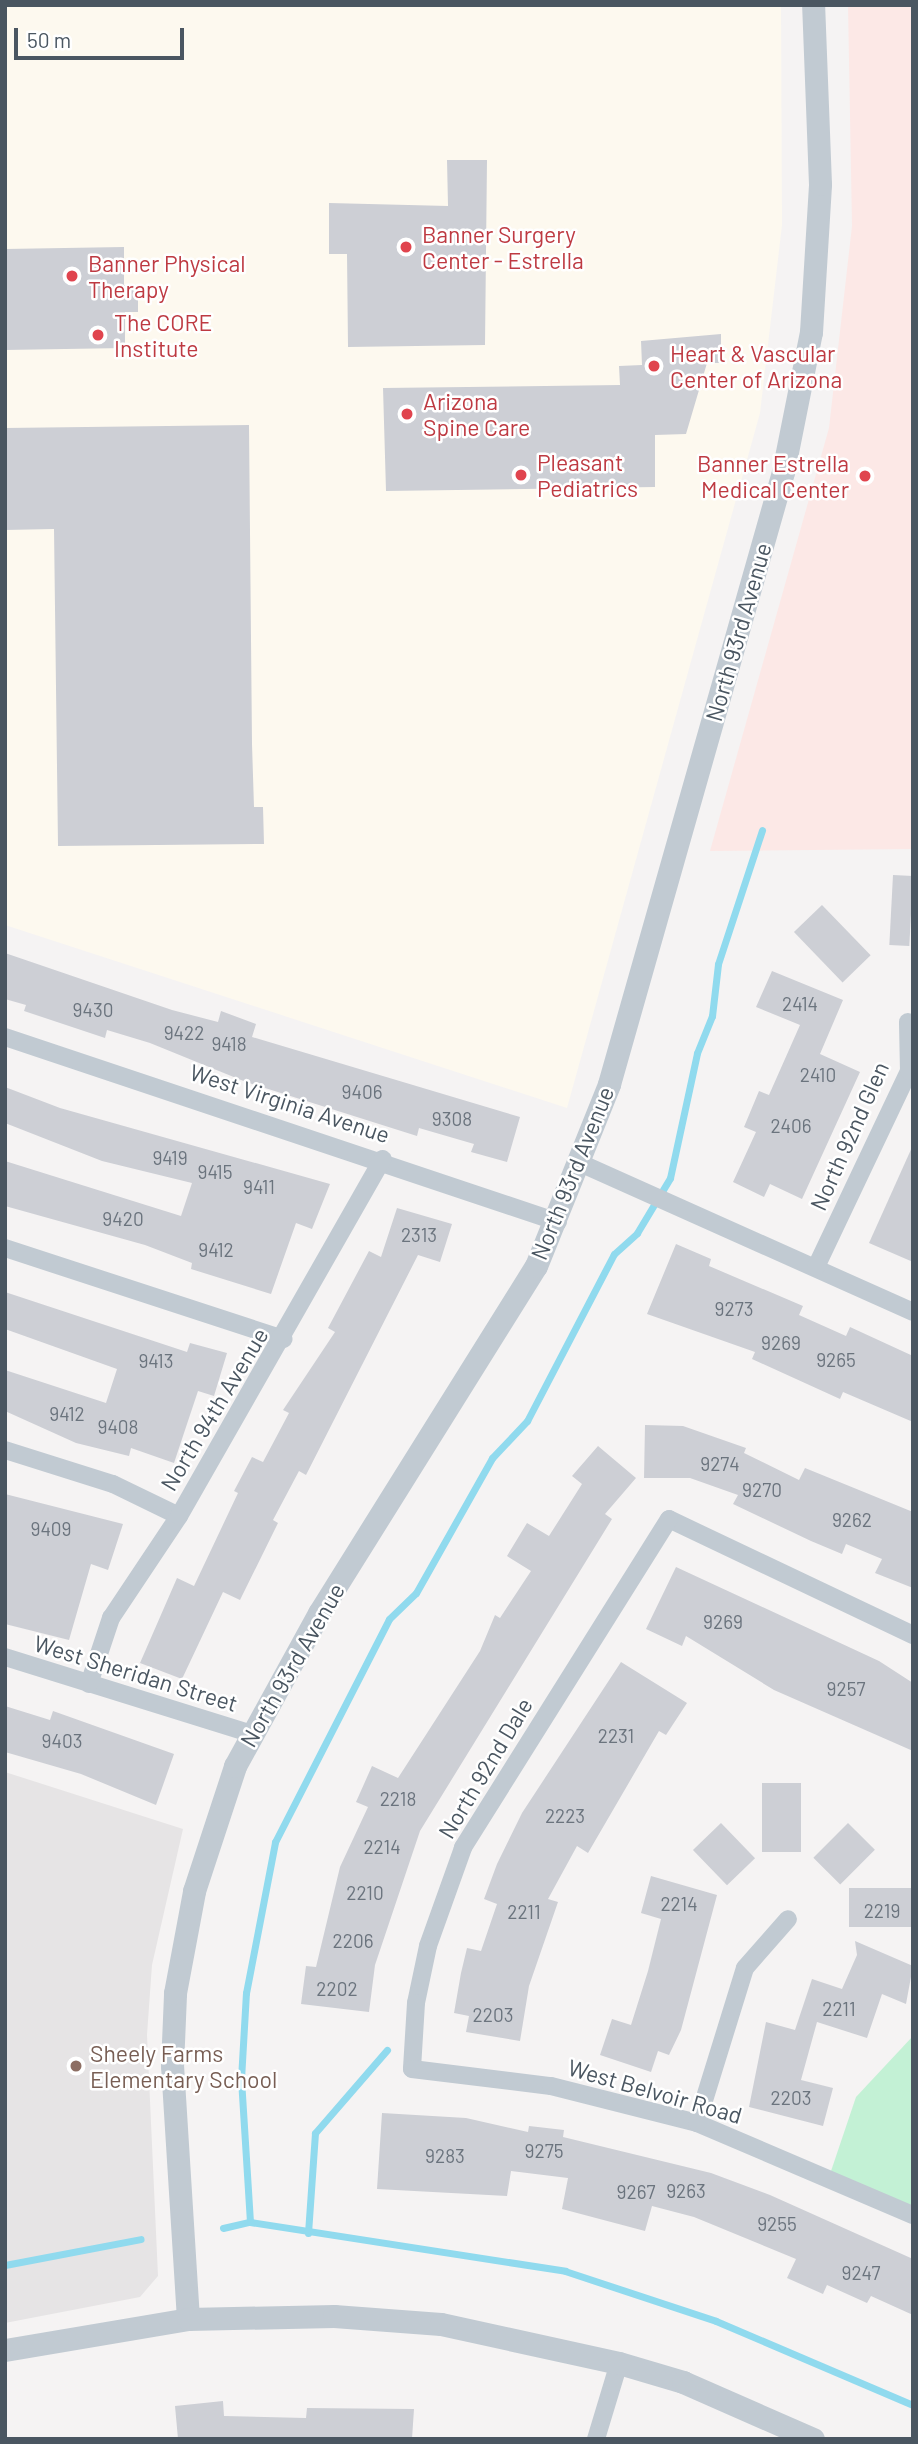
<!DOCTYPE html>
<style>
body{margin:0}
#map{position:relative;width:918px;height:2444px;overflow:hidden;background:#f5f3f3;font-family:Barlow,sans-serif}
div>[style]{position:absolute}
.commercial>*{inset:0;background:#fdf9ef}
.education>*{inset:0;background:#e6e4e5}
.medical>*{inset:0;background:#fce8e6}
.green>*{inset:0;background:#c3f1d5}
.stream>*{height:7px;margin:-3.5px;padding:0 3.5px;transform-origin:3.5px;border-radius:3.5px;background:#90daee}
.building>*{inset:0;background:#cdcfd5;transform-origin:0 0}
.minor>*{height:18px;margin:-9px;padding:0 9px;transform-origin:9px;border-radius:9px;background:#c1cad2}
.tertiary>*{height:23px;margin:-11.5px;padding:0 11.5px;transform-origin:11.5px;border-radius:11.5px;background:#c1cad2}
.dots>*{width:19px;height:19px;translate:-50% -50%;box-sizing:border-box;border:4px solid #fff;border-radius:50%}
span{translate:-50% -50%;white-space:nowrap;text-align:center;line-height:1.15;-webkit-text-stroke:5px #fff;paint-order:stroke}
.number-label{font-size:19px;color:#6b747e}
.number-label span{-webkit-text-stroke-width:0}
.health-label{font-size:23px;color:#be3a42}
.left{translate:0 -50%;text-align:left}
.right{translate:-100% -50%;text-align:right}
.street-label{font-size:23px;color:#4a5661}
.education-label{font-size:23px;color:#785e54}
.frame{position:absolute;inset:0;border:7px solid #4a5661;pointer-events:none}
.scale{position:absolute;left:14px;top:28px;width:170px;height:32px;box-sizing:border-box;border:4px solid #4a5661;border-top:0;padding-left:9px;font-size:21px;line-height:24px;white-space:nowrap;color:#4a5661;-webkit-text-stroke:5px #fff;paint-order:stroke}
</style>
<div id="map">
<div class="commercial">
<div style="clip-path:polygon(5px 5px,781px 5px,782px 225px,760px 413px,567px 1108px,5px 925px)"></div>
</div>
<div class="education">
<div style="clip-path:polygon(5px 1772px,183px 1829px,152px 1965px,147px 2035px,158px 2276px,140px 2297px,5px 2323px)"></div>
</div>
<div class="medical">
<div style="clip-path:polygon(848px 5px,913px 5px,913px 849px,710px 851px,829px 428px,852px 226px)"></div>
</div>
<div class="green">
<div style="clip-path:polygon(913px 2036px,913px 2215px,829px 2177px,856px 2097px)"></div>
</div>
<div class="stream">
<div style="left:250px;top:2222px;width:143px;rotate:-93.6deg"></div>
<div style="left:241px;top:2079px;width:86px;rotate:-86.7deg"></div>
<div style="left:246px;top:1993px;width:154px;rotate:-79.1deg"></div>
<div style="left:275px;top:1842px;width:250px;rotate:-62.9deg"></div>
<div style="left:389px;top:1619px;width:37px;rotate:-44deg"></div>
<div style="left:416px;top:1593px;width:155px;rotate:-60.6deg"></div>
<div style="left:492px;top:1458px;width:51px;rotate:-46.6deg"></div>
<div style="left:527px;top:1421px;width:188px;rotate:-62.5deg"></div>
<div style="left:614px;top:1254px;width:31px;rotate:-42deg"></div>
<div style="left:637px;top:1233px;width:64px;rotate:-59deg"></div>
<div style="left:670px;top:1178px;width:128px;rotate:-77.8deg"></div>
<div style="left:697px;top:1053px;width:40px;rotate:-68deg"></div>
<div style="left:712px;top:1016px;width:52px;rotate:-83.4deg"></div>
<div style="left:718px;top:964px;width:141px;rotate:-71.8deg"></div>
<div style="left:223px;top:2228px;width:28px;rotate:-13deg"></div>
<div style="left:250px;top:2222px;width:319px;rotate:8.8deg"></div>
<div style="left:565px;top:2271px;width:159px;rotate:18.3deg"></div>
<div style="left:716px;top:2321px;width:214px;rotate:23.1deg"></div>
<div style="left:308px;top:2233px;width:100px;rotate:-86deg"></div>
<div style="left:315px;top:2133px;width:110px;rotate:-49.1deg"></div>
<div style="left:5px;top:2265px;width:138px;rotate:-10.8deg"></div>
</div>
<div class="building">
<div style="clip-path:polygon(447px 160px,487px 160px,485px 345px,348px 347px,347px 254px,329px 254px,329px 203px,448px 206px)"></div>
<div style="clip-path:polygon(124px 247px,124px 285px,138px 285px,138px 312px,125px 312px,125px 348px,5px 350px,5px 249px)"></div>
<div style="clip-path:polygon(721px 334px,721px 363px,707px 363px,686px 434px,655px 435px,655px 487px,386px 491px,383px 388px,620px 385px,619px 366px,642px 365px,641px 341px)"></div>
<div style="clip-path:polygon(249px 425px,252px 744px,254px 807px,263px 807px,264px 844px,58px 846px,54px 529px,5px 530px,5px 428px)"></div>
<div style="left:893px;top:875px;width:20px;height:70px;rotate:3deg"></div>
<div style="left:822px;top:905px;width:70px;height:39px;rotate:46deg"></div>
<div style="clip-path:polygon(5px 953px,172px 1010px,218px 1022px,221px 1011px,256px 1024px,252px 1037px,520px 1117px,507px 1162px,471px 1152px,474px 1144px,419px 1128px,417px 1136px,246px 1082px,150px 1043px,107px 1030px,105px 1038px,24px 1011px,26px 1005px,5px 999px)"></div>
<div style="clip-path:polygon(772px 971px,843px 1000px,820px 1054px,860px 1072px,802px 1199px,770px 1184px,764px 1197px,733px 1182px,756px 1132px,744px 1127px,759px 1091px,769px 1095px,800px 1025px,756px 1007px)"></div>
<div style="clip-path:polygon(5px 1087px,60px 1108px,330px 1184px,312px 1229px,296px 1223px,271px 1294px,191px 1269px,192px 1263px,145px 1245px,5px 1206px,5px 1161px,181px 1216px,192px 1183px,102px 1161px,5px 1123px)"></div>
<div style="clip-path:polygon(913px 1145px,913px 1262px,869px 1243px)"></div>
<div style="clip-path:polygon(397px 1208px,452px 1224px,440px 1262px,418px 1255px,306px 1475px,299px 1471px,273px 1520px,278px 1523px,240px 1600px,223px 1592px,182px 1679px,140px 1663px,177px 1578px,194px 1586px,238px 1493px,234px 1491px,252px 1457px,263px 1462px,289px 1413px,283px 1410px,335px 1332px,328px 1328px,369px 1251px,381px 1257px)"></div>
<div style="clip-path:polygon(676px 1244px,711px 1259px,709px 1266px,803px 1306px,799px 1315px,846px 1336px,850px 1327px,913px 1356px,913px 1422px,843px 1392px,840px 1399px,752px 1359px,755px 1352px,647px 1314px)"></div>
<div style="clip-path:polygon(5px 1292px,187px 1352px,190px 1343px,227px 1353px,214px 1396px,198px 1391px,174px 1463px,131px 1448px,129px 1456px,76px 1443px,5px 1411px,5px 1370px,106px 1403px,117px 1369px,5px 1329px)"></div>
<div style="clip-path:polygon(645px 1425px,683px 1426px,746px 1448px,744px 1453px,799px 1480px,805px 1468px,913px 1512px,913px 1588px,875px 1573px,882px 1559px,846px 1544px,842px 1554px,811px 1541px,733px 1504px,738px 1495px,690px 1478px,644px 1478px)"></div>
<div style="clip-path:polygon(598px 1446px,636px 1478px,605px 1514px,612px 1519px,420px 1831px,375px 1965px,369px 2012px,301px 2004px,306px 1966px,316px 1967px,340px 1867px,368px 1807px,356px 1802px,372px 1766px,398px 1778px,480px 1651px,495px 1615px,500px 1618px,531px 1571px,507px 1556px,527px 1523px,549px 1536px,582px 1484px,572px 1476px)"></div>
<div style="clip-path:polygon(5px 1494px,123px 1524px,108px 1570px,91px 1564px,69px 1640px,5px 1624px)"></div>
<div style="clip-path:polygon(676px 1567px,879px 1661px,913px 1683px,913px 1751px,774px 1690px,686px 1636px,682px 1646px,646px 1629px)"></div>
<div style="clip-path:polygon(621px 1662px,687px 1703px,666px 1735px,659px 1731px,588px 1853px,577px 1846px,548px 1899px,558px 1902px,529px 1986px,520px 2041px,466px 2032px,469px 2016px,454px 2013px,461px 1973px,467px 1948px,481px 1951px,497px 1904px,484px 1899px,497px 1864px,522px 1813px)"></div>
<div style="clip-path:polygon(5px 1706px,50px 1720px,53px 1711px,174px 1754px,156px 1805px,81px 1774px,5px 1752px)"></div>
<div style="left:762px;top:1783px;width:39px;height:69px"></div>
<div style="left:721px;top:1823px;width:49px;height:39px;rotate:46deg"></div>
<div style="left:848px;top:1823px;width:38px;height:49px;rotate:45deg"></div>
<div style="clip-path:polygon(651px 1876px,717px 1895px,681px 2030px,669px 2055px,658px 2051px,651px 2072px,600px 2055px,612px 2019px,631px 2025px,648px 1971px,661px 1919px,641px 1913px)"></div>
<div style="left:913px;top:1888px;width:39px;height:64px;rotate:90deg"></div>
<div style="clip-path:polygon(855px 1941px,913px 1966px,906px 2004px,882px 1994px,867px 2038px,817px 2022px,801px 2080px,833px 2088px,823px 2126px,749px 2107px,766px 2022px,795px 2030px,812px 1979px,842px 1989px,857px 1955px)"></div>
<div style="clip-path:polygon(382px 2113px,466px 2118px,528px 2132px,529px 2126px,564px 2130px,563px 2137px,711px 2173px,770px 2195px,913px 2259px,913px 2315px,871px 2296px,867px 2303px,827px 2285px,823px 2294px,787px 2278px,796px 2259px,694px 2217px,652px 2206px,645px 2231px,562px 2209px,568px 2178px,511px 2171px,507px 2196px,377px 2189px)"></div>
<div style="clip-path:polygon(223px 2401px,224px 2416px,306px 2418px,307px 2408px,414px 2409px,412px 2439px,178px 2439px,175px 2406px)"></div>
</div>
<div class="minor">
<div style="left:5px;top:1037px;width:583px;rotate:18.5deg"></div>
<div style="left:580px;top:1163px;width:365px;rotate:24.1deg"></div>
<div style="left:5px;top:1248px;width:293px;rotate:18.1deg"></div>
<div style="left:816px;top:1267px;width:217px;rotate:-64.6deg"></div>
<div style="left:909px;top:1071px;width:49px;rotate:-91.2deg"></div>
<div style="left:5px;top:1450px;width:113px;rotate:17.5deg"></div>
<div style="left:113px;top:1484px;width:73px;rotate:25.9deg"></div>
<div style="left:913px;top:1635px;width:270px;rotate:-154.6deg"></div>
<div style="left:669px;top:1519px;width:388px;rotate:122.1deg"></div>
<div style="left:463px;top:1848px;width:104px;rotate:109.7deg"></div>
<div style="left:428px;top:1946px;width:58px;rotate:101.9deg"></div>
<div style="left:416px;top:2003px;width:66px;rotate:93.5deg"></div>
<div style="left:412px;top:2069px;width:140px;rotate:7deg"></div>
<div style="left:551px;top:2086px;width:151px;rotate:14.2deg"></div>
<div style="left:697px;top:2123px;width:235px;rotate:23.1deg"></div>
<div style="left:5px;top:1657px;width:259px;rotate:17.3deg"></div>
<div style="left:89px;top:1684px;width:70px;rotate:-71.6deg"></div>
<div style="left:111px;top:1618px;width:123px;rotate:-56.3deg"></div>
<div style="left:179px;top:1516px;width:411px;rotate:-60.3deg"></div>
<div style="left:697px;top:2123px;width:162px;rotate:-72.8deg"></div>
<div style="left:745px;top:1968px;width:65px;rotate:-48.7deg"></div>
<div style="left:596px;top:2439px;width:79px;rotate:-73.2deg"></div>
</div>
<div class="tertiary">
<div style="left:188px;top:2319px;width:254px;rotate:-93.6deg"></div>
<div style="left:172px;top:2066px;width:73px;rotate:-87.6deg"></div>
<div style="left:175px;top:1993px;width:104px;rotate:-79.4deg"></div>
<div style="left:194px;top:1891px;width:132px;rotate:-71.8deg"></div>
<div style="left:235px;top:1766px;width:175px;rotate:-61.2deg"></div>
<div style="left:319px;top:1613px;width:409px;rotate:-58deg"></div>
<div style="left:536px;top:1266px;width:196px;rotate:-68.1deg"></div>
<div style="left:609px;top:1084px;width:636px;rotate:-74.13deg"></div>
<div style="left:783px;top:472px;width:143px;rotate:-78.7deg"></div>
<div style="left:811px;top:332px;width:148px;rotate:-86.5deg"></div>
<div style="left:820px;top:184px;width:179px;rotate:-92.2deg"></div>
<div style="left:5px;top:2350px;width:186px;rotate:-9.6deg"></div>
<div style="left:188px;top:2319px;width:146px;rotate:-1.2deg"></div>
<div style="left:334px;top:2316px;width:107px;rotate:4.3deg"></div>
<div style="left:441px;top:2324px;width:182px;rotate:12.4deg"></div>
<div style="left:619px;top:2363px;width:67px;rotate:16.5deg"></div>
<div style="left:683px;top:2382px;width:142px;rotate:23.7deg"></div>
</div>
<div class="dots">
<div style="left:406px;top:247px;background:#e0444e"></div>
<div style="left:72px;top:276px;background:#e0444e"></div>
<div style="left:98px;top:335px;background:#e0444e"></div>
<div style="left:654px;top:366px;background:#e0444e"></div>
<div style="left:407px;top:414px;background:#e0444e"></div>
<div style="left:521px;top:475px;background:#e0444e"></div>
<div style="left:865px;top:476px;background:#e0444e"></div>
<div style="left:76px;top:2066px;background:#8d6e63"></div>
</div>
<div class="number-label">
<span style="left:800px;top:1004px">2414</span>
<span style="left:93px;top:1010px">9430</span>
<span style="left:184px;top:1033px">9422</span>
<span style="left:229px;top:1044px">9418</span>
<span style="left:818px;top:1075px">2410</span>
<span style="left:362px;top:1092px">9406</span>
<span style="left:452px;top:1119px">9308</span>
<span style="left:791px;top:1126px">2406</span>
<span style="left:170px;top:1158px">9419</span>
<span style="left:215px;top:1172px">9415</span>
<span style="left:259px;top:1187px">9411</span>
<span style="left:123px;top:1219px">9420</span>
<span style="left:419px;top:1235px">2313</span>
<span style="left:216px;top:1250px">9412</span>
<span style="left:734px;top:1309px">9273</span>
<span style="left:781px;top:1343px">9269</span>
<span style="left:836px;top:1360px">9265</span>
<span style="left:156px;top:1361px">9413</span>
<span style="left:67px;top:1414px">9412</span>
<span style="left:118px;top:1427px">9408</span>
<span style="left:720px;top:1464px">9274</span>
<span style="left:762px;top:1490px">9270</span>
<span style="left:852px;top:1520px">9262</span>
<span style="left:51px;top:1529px">9409</span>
<span style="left:723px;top:1622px">9269</span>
<span style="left:846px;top:1689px">9257</span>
<span style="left:616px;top:1736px">2231</span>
<span style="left:62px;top:1741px">9403</span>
<span style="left:398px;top:1799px">2218</span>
<span style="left:565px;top:1816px">2223</span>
<span style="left:382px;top:1847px">2214</span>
<span style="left:365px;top:1893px">2210</span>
<span style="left:679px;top:1904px">2214</span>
<span style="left:882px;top:1911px">2219</span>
<span style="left:524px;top:1912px">2211</span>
<span style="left:353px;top:1941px">2206</span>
<span style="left:337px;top:1989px">2202</span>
<span style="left:839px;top:2009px">2211</span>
<span style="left:493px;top:2015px">2203</span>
<span style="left:791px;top:2098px">2203</span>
<span style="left:544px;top:2151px">9275</span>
<span style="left:445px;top:2156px">9283</span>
<span style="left:686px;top:2191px">9263</span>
<span style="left:636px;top:2192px">9267</span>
<span style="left:777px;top:2224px">9255</span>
<span style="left:861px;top:2273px">9247</span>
</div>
<div class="health-label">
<span class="left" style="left:422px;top:247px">Banner Surgery<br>Center - Estrella</span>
<span class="left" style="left:88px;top:276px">Banner Physical<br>Therapy</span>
<span class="left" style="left:114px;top:335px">The CORE<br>Institute</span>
<span class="left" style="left:670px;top:366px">Heart &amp; Vascular<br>Center of Arizona</span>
<span class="left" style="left:423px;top:414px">Arizona<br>Spine Care</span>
<span class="left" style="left:537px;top:475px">Pleasant<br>Pediatrics</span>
<span class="right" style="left:849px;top:476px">Banner Estrella<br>Medical Center</span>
</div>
<div class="street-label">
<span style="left:738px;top:632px;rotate:-74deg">North 93rd Avenue</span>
<span style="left:290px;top:1103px;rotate:18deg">West Virginia Avenue</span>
<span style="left:849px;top:1136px;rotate:-66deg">North 92nd Glen</span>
<span style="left:572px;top:1173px;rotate:-68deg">North 93rd Avenue</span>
<span style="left:214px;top:1409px;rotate:-59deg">North 94th Avenue</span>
<span style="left:292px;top:1665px;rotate:-60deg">North 93rd Avenue</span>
<span style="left:136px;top:1673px;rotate:17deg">West Sheridan Street</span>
<span style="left:485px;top:1768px;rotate:-59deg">North 92nd Dale</span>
<span style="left:655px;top:2091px;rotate:16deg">West Belvoir Road</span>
</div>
<div class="education-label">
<span class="left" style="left:90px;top:2066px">Sheely Farms<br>Elementary School</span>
</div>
<div class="frame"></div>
<div class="scale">50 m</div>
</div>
